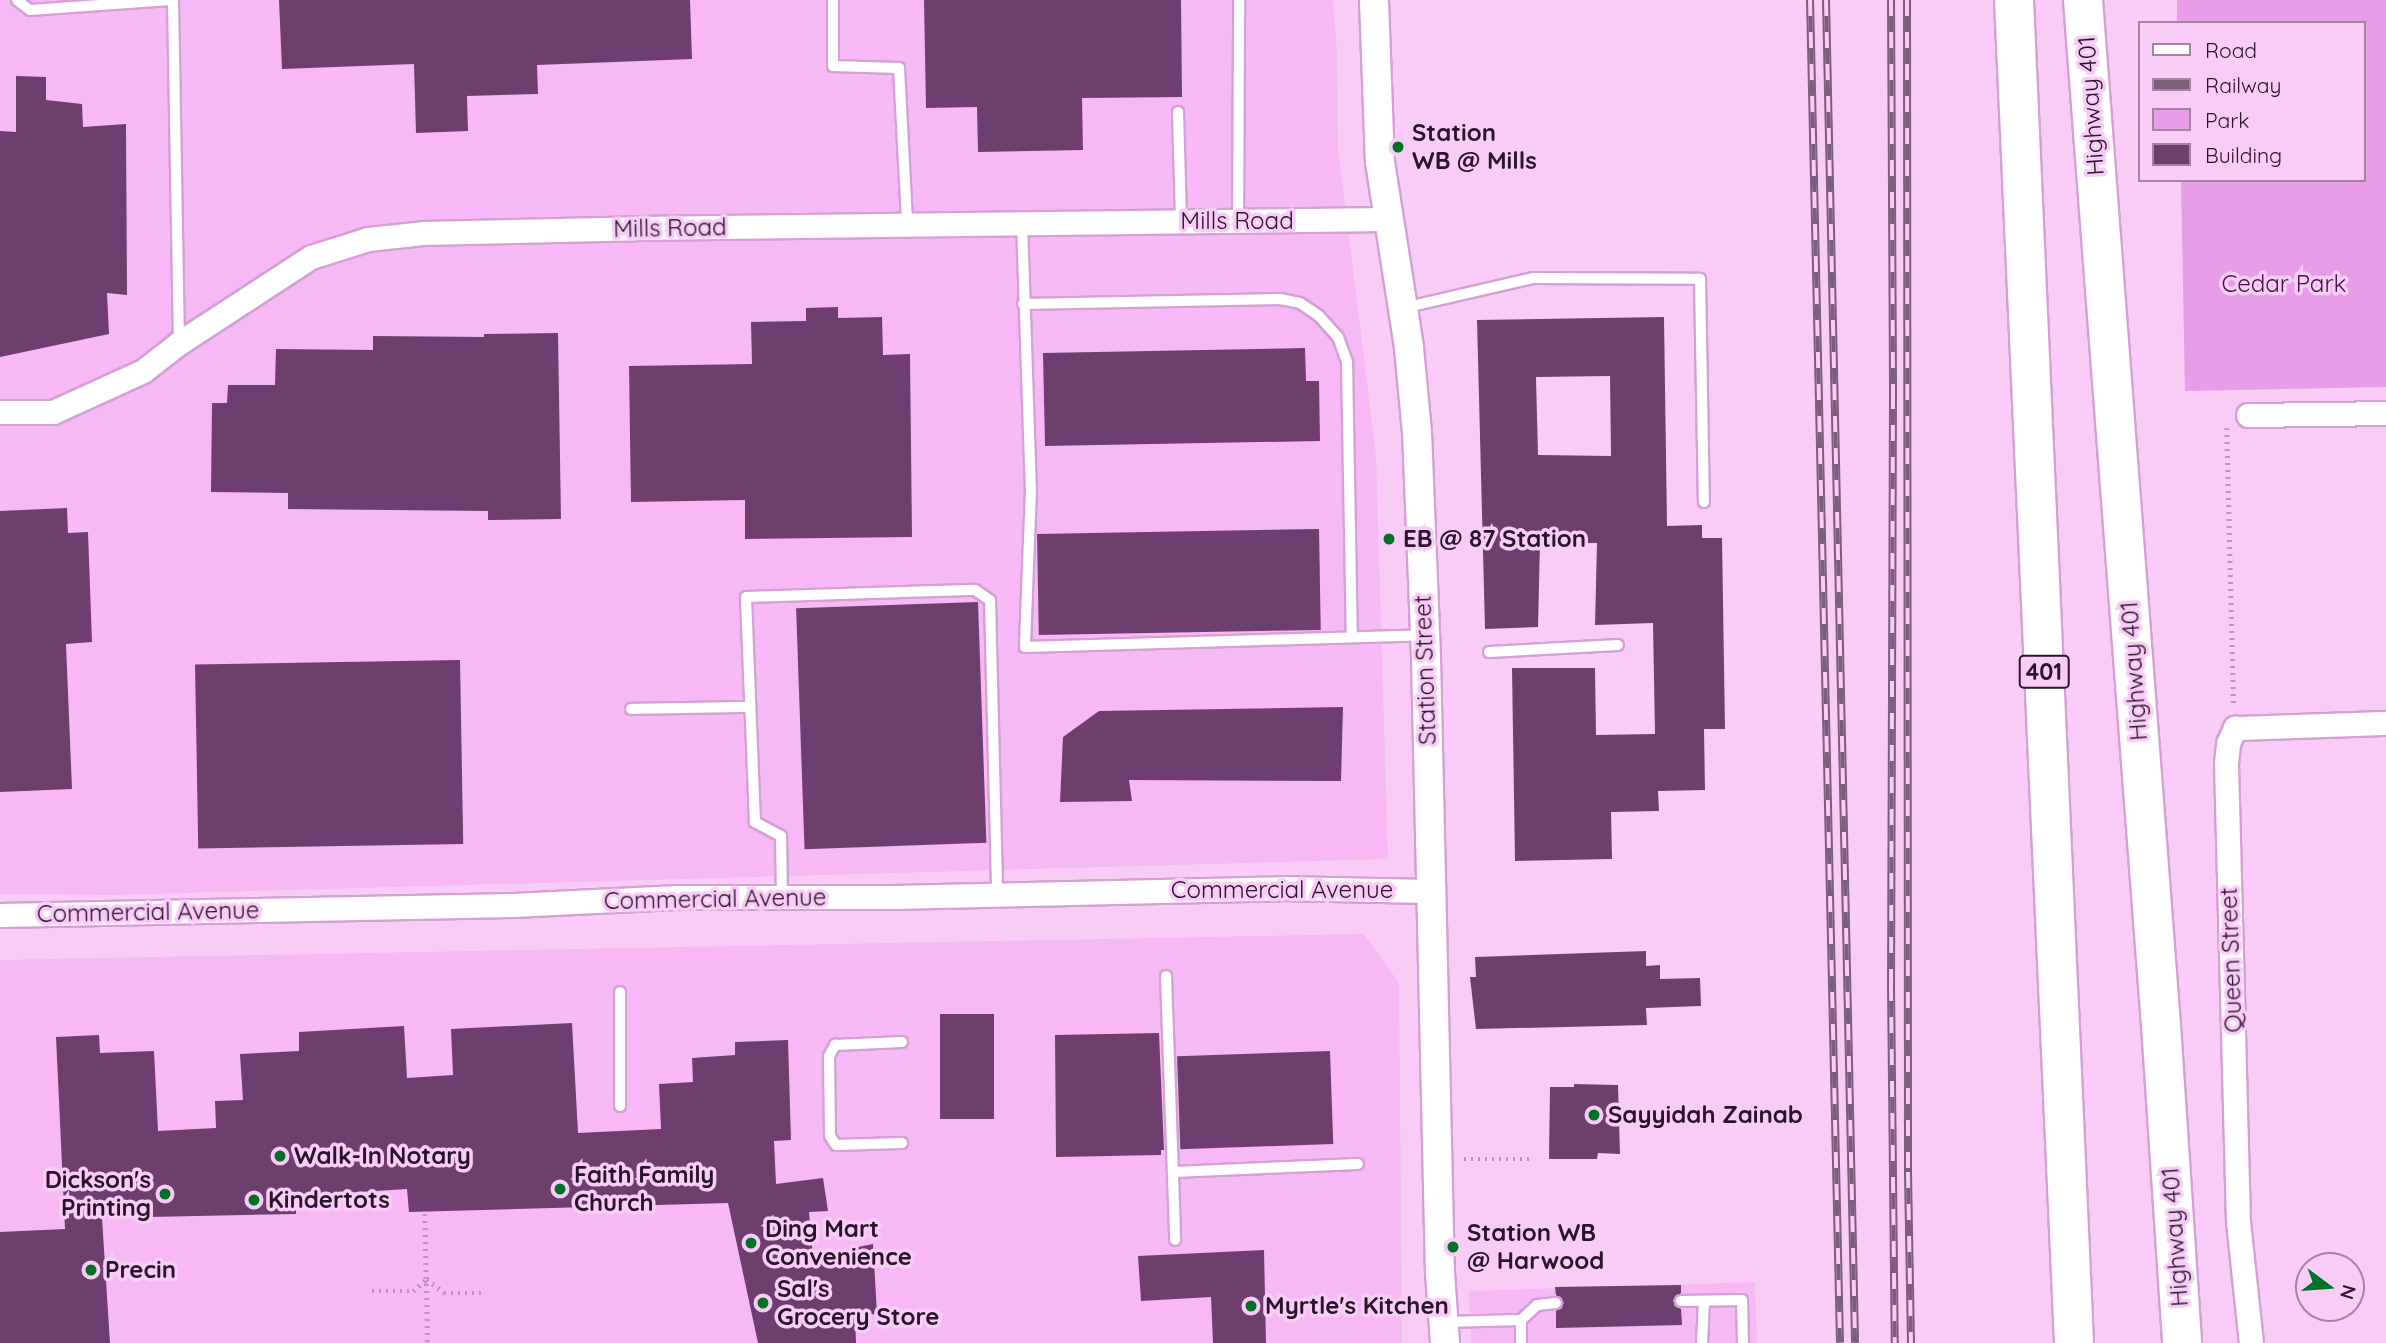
<!DOCTYPE html>
<style>
body{margin:0}
#map{position:relative;width:2386px;height:1343px;overflow:hidden;background:#f9ccf8;font-family:Quicksand,sans-serif}
div>[style]{position:absolute}
.built>*{inset:0;background:#f7b8f6}
.green>*{inset:0;background:#e89de8}
.building>*{inset:0;background:#6e3e6f;transform-origin:0 0}
.path>*{height:4.5px;margin-top:-2.25px;transform-origin:0;background:repeating-linear-gradient(90deg,#ba95ba 0 2px,transparent 0 7px)}
.roads{filter:drop-shadow(2px 0 #d69fd6) drop-shadow(-2px 0 #d69fd6) drop-shadow(0 2px #d69fd6) drop-shadow(0 -2px #d69fd6)}
.service>*{height:10px;margin:-5px;padding:0 5px;transform-origin:5px;border-radius:5px;background:#fff}
.minor>*{height:23px;margin:-11.5px;padding:0 11.5px;transform-origin:11.5px;border-radius:11.5px;background:#fff}
.tertiary>*{height:28px;margin:-14px;padding:0 14px;transform-origin:14px;border-radius:14px;background:#fff}
.motorway>*{height:38px;margin:-19px;padding:0 19px;transform-origin:19px;border-radius:19px;background:#fff}
.rail>*{height:8px;margin-top:-4px;transform-origin:0;background:repeating-linear-gradient(90deg,#f9ccf8 0 16px,#7c5d7b 0 32px);box-sizing:border-box;border-block:2px solid #7c5d7b}
.dots>*{width:19px;height:19px;translate:-50% -50%;box-sizing:border-box;border:4px solid #f9ccf8;border-radius:50%}
span{translate:-50% -50%;white-space:nowrap;text-align:center;line-height:1.15;-webkit-text-stroke:7px #f9ccf8;paint-order:stroke}
.shield-label span{padding:2px 5px;background:#f9ccf8;border:2px solid;border-radius:5px;-webkit-text-stroke-width:0}
.shield-label{font-size:23px;color:#291429;font-weight:700}
.street-label{font-size:24px;color:#291429}
.poi-label{font-size:24px;color:#291429;font-weight:700}
.left{translate:0 -50%;text-align:left}
.right{translate:-100% -50%;text-align:right}
.park-label{font-size:24px;color:#471148}
.legend{position:absolute;left:2138px;top:21px;width:228px;height:161px;box-sizing:border-box;background:#f9ccf8;border:2px solid #a682a5;margin:0;padding:9px 12px;list-style:none;font-size:21px;color:#291429}
.legend li{display:flex;align-items:center;gap:14px;height:35px}
.legend b{width:35px;border:2px solid #a682a5}
.north{position:absolute;left:2295px;top:1252px;width:70px;height:70px;box-sizing:border-box;background:#f9ccf8;border:2px solid #a682a5;border-radius:50%;rotate:106deg;font-size:19px;font-weight:700;line-height:28px;text-align:center;color:#291429}
.north::after{content:'';display:block;margin:auto;width:24px;height:32px;background:#007225;clip-path:polygon(50% 0,100% 100%,50% 72%,0 100%)}
</style>
<div id="map">
<div class="built">
<div style="clip-path:polygon(0 0,1333px 0,1337px 53px,1338px 149px,1376px 455px,1388px 859px,115px 895px,0 894px)"></div>
<div style="clip-path:polygon(1364px 934px,1399px 983px,1402px 1343px,0 1343px,0 960px)"></div>
<div style="clip-path:polygon(1755px 1282px,1757px 1343px,1471px 1343px,1469px 1291px)"></div>
</div>
<div class="green">
<div style="clip-path:polygon(2177px 0,2386px 0,2386px 387px,2185px 391px,2181px 180px,2363px 180px,2363px 23px,2177px 23px)"></div>
</div>
<div class="building">
<div style="clip-path:polygon(279px 0,690px 0,692px 59px,537px 65px,538px 94px,467px 96px,468px 131px,416px 133px,414px 64px,282px 69px)"></div>
<div style="clip-path:polygon(924px 0,1181px 0,1182px 97px,1082px 98px,1083px 150px,978px 152px,977px 107px,926px 108px)"></div>
<div style="clip-path:polygon(16px 76px,46px 77px,46px 100px,82px 104px,83px 127px,126px 124px,127px 295px,107px 293px,109px 334px,0 357px,0 131px,16px 132px)"></div>
<div style="clip-path:polygon(838px 307px,838px 318px,882px 317px,883px 355px,910px 354px,912px 537px,745px 539px,745px 500px,631px 502px,629px 366px,752px 364px,751px 322px,806px 321px,806px 308px)"></div>
<div style="clip-path:polygon(evenodd,1664px 317px,1667px 526px,1702px 525px,1702px 538px,1722px 538px,1725px 729px,1704px 729px,1705px 790px,1658px 791px,1659px 811px,1611px 812px,1612px 859px,1515px 861px,1512px 668px,1595px 668px,1596px 735px,1655px 734px,1653px 623px,1595px 625px,1597px 543px,1540px 543px,1538px 627px,1485px 629px,1477px 320px,1664px 317px,1610px 376px,1611px 456px,1538px 455px,1536px 377px,1610px 376px)"></div>
<div style="clip-path:polygon(558px 333px,561px 519px,488px 520px,488px 511px,288px 509px,288px 493px,211px 492px,212px 403px,227px 403px,228px 385px,275px 385px,276px 349px,373px 350px,373px 336px,484px 337px,484px 334px)"></div>
<div style="clip-path:polygon(1305px 348px,1306px 381px,1319px 381px,1320px 441px,1045px 446px,1043px 353px)"></div>
<div style="clip-path:polygon(67px 508px,68px 533px,88px 532px,92px 642px,66px 644px,72px 789px,0 792px,0 511px)"></div>
<div style="left:1319px;top:529px;width:101px;height:282px;rotate:89deg"></div>
<div style="left:978px;top:602px;width:241px;height:182px;rotate:88deg"></div>
<div style="left:460px;top:660px;width:184px;height:265px;rotate:89deg"></div>
<div style="clip-path:polygon(1343px 707px,1341px 781px,1129px 780px,1132px 801px,1060px 802px,1063px 737px,1099px 711px)"></div>
<div style="clip-path:polygon(1646px 951px,1646px 966px,1660px 965px,1660px 979px,1700px 978px,1701px 1006px,1646px 1008px,1647px 1025px,1476px 1029px,1470px 977px,1476px 977px,1475px 957px)"></div>
<div style="left:940px;top:1014px;width:54px;height:105px"></div>
<div style="clip-path:polygon(572px 1023px,578px 1133px,661px 1129px,659px 1084px,693px 1082px,692px 1058px,735px 1055px,735px 1042px,788px 1040px,791px 1140px,774px 1141px,776px 1184px,823px 1178px,828px 1211px,809px 1212px,813px 1256px,873px 1244px,877px 1314px,855px 1315px,856px 1343px,758px 1343px,728px 1203px,409px 1212px,407px 1189px,296px 1196px,296px 1214px,102px 1218px,110px 1343px,0 1343px,0 1232px,65px 1229px,56px 1037px,99px 1035px,100px 1053px,154px 1051px,158px 1131px,216px 1128px,215px 1101px,243px 1100px,240px 1054px,299px 1051px,299px 1032px,404px 1026px,407px 1078px,453px 1075px,451px 1029px)"></div>
<div style="clip-path:polygon(1159px 1033px,1164px 1150px,1161px 1150px,1161px 1155px,1056px 1157px,1055px 1035px)"></div>
<div style="left:1330px;top:1051px;width:93px;height:153px;rotate:88deg"></div>
<div style="clip-path:polygon(1574px 1084px,1618px 1085px,1620px 1154px,1598px 1153px,1597px 1159px,1549px 1159px,1550px 1087px,1574px 1087px)"></div>
<div style="clip-path:polygon(1264px 1250px,1266px 1343px,1213px 1343px,1211px 1297px,1141px 1301px,1138px 1256px)"></div>
<div style="clip-path:polygon(1681px 1285px,1681px 1293px,1673px 1300px,1675px 1306px,1681px 1309px,1682px 1325px,1556px 1328px,1556px 1311px,1564px 1303px,1556px 1295px,1555px 1287px)"></div>
</div>
<div class="path">
<div style="left:2227px;top:428px;width:278px;rotate:88.6deg"></div>
<div style="left:1464px;top:1159px;width:66px"></div>
<div style="left:425px;top:1214px;width:129px;rotate:88.7deg"></div>
<div style="left:372px;top:1291px;width:41px"></div>
<div style="left:413px;top:1291px;width:18px;rotate:-41deg"></div>
<div style="left:427px;top:1279px;width:22px;rotate:39deg"></div>
<div style="left:444px;top:1293px;width:39px"></div>
</div>
<div class="roads">
<div class="service">
<div style="left:17px;top:0;width:16px;rotate:38deg"></div>
<div style="left:30px;top:10px;width:141px;rotate:-4.1deg"></div>
<div style="left:173px;top:0;width:343px;rotate:89deg"></div>
<div style="left:833px;top:0;width:66px;rotate:90deg"></div>
<div style="left:833px;top:66px;width:66px;rotate:1.7deg"></div>
<div style="left:899px;top:68px;width:155px;rotate:87deg"></div>
<div style="left:1178px;top:112px;width:110px;rotate:88.4deg"></div>
<div style="left:1022px;top:222px;width:266px;rotate:88.1deg"></div>
<div style="left:1031px;top:488px;width:159px;rotate:92.2deg"></div>
<div style="left:1025px;top:647px;width:400px;rotate:-1.7deg"></div>
<div style="left:1238px;top:223px;width:223px;rotate:-89.7deg"></div>
<div style="left:1023px;top:304px;width:257px;rotate:-1.1deg"></div>
<div style="left:1280px;top:299px;width:20px;rotate:11deg"></div>
<div style="left:1300px;top:303px;width:23px;rotate:34deg"></div>
<div style="left:1319px;top:316px;width:28px;rotate:48deg"></div>
<div style="left:1338px;top:337px;width:27px;rotate:70deg"></div>
<div style="left:1347px;top:362px;width:275px;rotate:89deg"></div>
<div style="left:1403px;top:308px;width:133px;rotate:-13deg"></div>
<div style="left:1533px;top:278px;width:167px;rotate:0.3deg"></div>
<div style="left:1700px;top:279px;width:223px;rotate:89deg"></div>
<div style="left:1489px;top:652px;width:129px;rotate:-3.1deg"></div>
<div style="left:631px;top:709px;width:118px;rotate:-1deg"></div>
<div style="left:782px;top:897px;width:61px;rotate:-90.9deg"></div>
<div style="left:781px;top:836px;width:30px;rotate:-152deg"></div>
<div style="left:755px;top:822px;width:225px;rotate:-92.3deg"></div>
<div style="left:746px;top:597px;width:229px;rotate:-1.8deg"></div>
<div style="left:975px;top:590px;width:18px;rotate:34deg"></div>
<div style="left:990px;top:600px;width:294px;rotate:88.6deg"></div>
<div style="left:1166px;top:976px;width:264px;rotate:88deg"></div>
<div style="left:620px;top:992px;width:114px;rotate:90deg"></div>
<div style="left:902px;top:1143px;width:66px;rotate:178.3deg"></div>
<div style="left:836px;top:1145px;width:11px;rotate:-124deg"></div>
<div style="left:830px;top:1136px;width:80px;rotate:-90.7deg"></div>
<div style="left:829px;top:1056px;width:13px;rotate:-61deg"></div>
<div style="left:835px;top:1045px;width:67px;rotate:-2.6deg"></div>
<div style="left:1173px;top:1172px;width:185px;rotate:-2.5deg"></div>
<div style="left:1681px;top:1301px;width:61px;rotate:-0.9deg"></div>
<div style="left:1742px;top:1300px;width:43px;rotate:88.7deg"></div>
<div style="left:1521px;top:1320px;width:22px;rotate:-43deg"></div>
<div style="left:1537px;top:1305px;width:19px;rotate:-6deg"></div>
<div style="left:1446px;top:1322px;width:75px;rotate:-1.5deg"></div>
<div style="left:1521px;top:1320px;width:23px;rotate:90deg"></div>
<div style="left:1702px;top:1343px;width:42px;rotate:-87.3deg"></div>
</div>
<div class="minor">
<div style="left:0;top:412px;width:53px"></div>
<div style="left:53px;top:412px;width:99px;rotate:-24.5deg"></div>
<div style="left:143px;top:371px;width:46px;rotate:-37.9deg"></div>
<div style="left:179px;top:343px;width:158px;rotate:-33.1deg"></div>
<div style="left:311px;top:257px;width:60px;rotate:-17.5deg"></div>
<div style="left:368px;top:239px;width:55px;rotate:-6.2deg"></div>
<div style="left:423px;top:233px;width:214px;rotate:-1.3deg"></div>
<div style="left:637px;top:228px;width:751px;rotate:-0.69deg"></div>
<div style="left:2248px;top:415px;width:138px;rotate:-0.8deg"></div>
<div style="left:0;top:915px;width:513px;rotate:-1.12deg"></div>
<div style="left:513px;top:905px;width:164px;rotate:-2.8deg"></div>
<div style="left:677px;top:897px;width:216px"></div>
<div style="left:893px;top:897px;width:389px;rotate:-1.3deg"></div>
<div style="left:1282px;top:888px;width:148px;rotate:1.2deg"></div>
<div style="left:2251px;top:1343px;width:122px;rotate:-96.1deg"></div>
<div style="left:2238px;top:1222px;width:459px;rotate:-91.5deg"></div>
<div style="left:2226px;top:763px;width:20px;rotate:-84deg"></div>
<div style="left:2228px;top:743px;width:17px;rotate:-65deg"></div>
<div style="left:2235px;top:728px;width:151px;rotate:-1.9deg"></div>
</div>
<div class="tertiary">
<div style="left:1374px;top:0;width:162px;rotate:87.9deg"></div>
<div style="left:1380px;top:162px;width:188px;rotate:81.1deg"></div>
<div style="left:1409px;top:348px;width:84px;rotate:84.6deg"></div>
<div style="left:1417px;top:432px;width:226px;rotate:87.7deg"></div>
<div style="left:1426px;top:658px;width:615px;rotate:88.7deg"></div>
<div style="left:1440px;top:1273px;width:70px;rotate:85.9deg"></div>
</div>
<div class="motorway">
<div style="left:2014px;top:0;width:1344px;rotate:87.44deg"></div>
<div style="left:2083px;top:0;width:1028px;rotate:85.65deg"></div>
<div style="left:2161px;top:1025px;width:319px;rotate:86.2deg"></div>
</div>
</div>
<div class="rail">
<div style="left:1810px;top:0;width:1343px;rotate:88.72deg"></div>
<div style="left:1826px;top:0;width:1343px;rotate:88.76deg"></div>
<div style="left:1891px;top:0;width:393px;rotate:89.7deg"></div>
<div style="left:1893px;top:393px;width:592px;rotate:90.19deg"></div>
<div style="left:1891px;top:985px;width:358px;rotate:89.4deg"></div>
<div style="left:1907px;top:0;width:1172px;rotate:89.95deg"></div>
<div style="left:1908px;top:1172px;width:171px;rotate:89deg"></div>
</div>
<div class="dots">
<div style="left:1398px;top:147px;background:#007225"></div>
<div style="left:1389px;top:539px;background:#007225"></div>
<div style="left:1594px;top:1115px;background:#007225"></div>
<div style="left:280px;top:1156px;background:#007225"></div>
<div style="left:560px;top:1189px;background:#007225"></div>
<div style="left:165px;top:1194px;background:#007225"></div>
<div style="left:254px;top:1200px;background:#007225"></div>
<div style="left:751px;top:1243px;background:#007225"></div>
<div style="left:1453px;top:1247px;background:#007225"></div>
<div style="left:91px;top:1270px;background:#007225"></div>
<div style="left:763px;top:1303px;background:#007225"></div>
<div style="left:1251px;top:1306px;background:#007225"></div>
</div>
<div class="shield-label">
<span style="left:2044px;top:672px">401</span>
</div>
<div class="street-label">
<span style="left:2091px;top:106px;rotate:-94deg">Highway 401</span>
<span style="left:1237px;top:221px">Mills Road</span>
<span style="left:670px;top:228px;rotate:-1deg">Mills Road</span>
<span style="left:1425px;top:670px;rotate:-92deg">Station Street</span>
<span style="left:2134px;top:671px;rotate:-94deg">Highway 401</span>
<span style="left:1282px;top:890px">Commercial Avenue</span>
<span style="left:715px;top:899px;rotate:-1deg">Commercial Avenue</span>
<span style="left:148px;top:912px;rotate:-1deg">Commercial Avenue</span>
<span style="left:2231px;top:960px;rotate:-92deg">Queen Street</span>
<span style="left:2175px;top:1237px;rotate:-94deg">Highway 401</span>
</div>
<div class="poi-label">
<span class="left" style="left:1412px;top:147px">Station<br>WB @ Mills</span>
<span class="left" style="left:1403px;top:539px">EB @ 87 Station</span>
<span class="left" style="left:1608px;top:1115px">Sayyidah Zainab</span>
<span class="left" style="left:294px;top:1156px">Walk-In Notary</span>
<span class="left" style="left:574px;top:1189px">Faith Family<br>Church</span>
<span class="right" style="left:151px;top:1194px">Dickson's<br>Printing</span>
<span class="left" style="left:268px;top:1200px">Kindertots</span>
<span class="left" style="left:765px;top:1243px">Ding Mart<br>Convenience</span>
<span class="left" style="left:1467px;top:1247px">Station WB<br>@ Harwood</span>
<span class="left" style="left:105px;top:1270px">Precin</span>
<span class="left" style="left:777px;top:1303px">Sal's<br>Grocery Store</span>
<span class="left" style="left:1265px;top:1306px">Myrtle's Kitchen</span>
</div>
<div class="park-label">
<span style="left:2284px;top:284px">Cedar Park</span>
</div>
<ul class="legend">
<li><b style="height:9px;background:#fff"></b>Road</li>
<li><b style="height:9px;background:#7c5d7b"></b>Railway</li>
<li><b style="height:19px;background:#e89de8"></b>Park</li>
<li><b style="height:19px;background:#6e3e6f"></b>Building</li>
</ul>
<div class="north">N</div>
</div>
